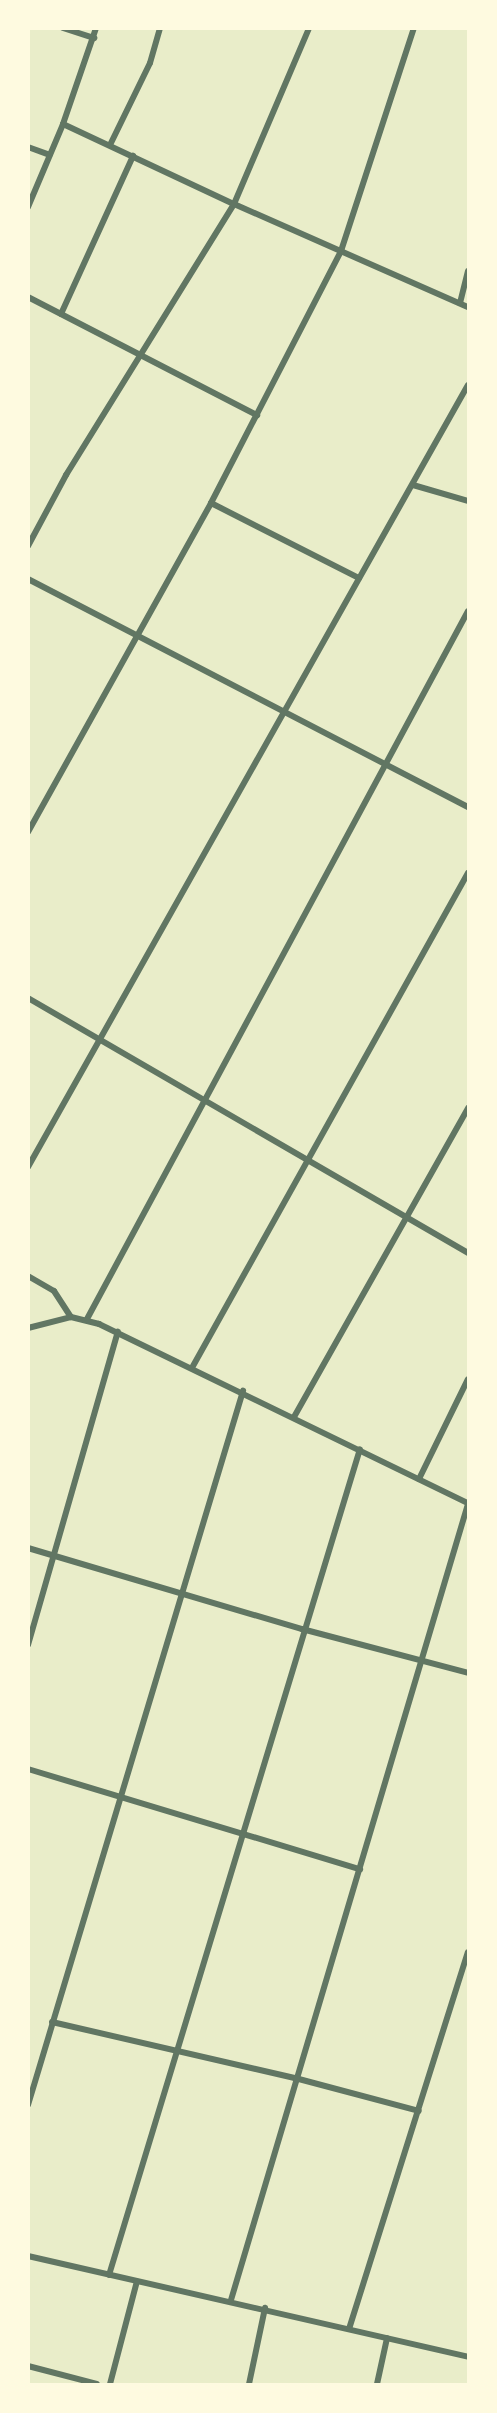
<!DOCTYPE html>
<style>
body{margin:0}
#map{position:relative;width:497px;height:2413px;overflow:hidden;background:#e9edc9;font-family:"IBM Plex Sans",sans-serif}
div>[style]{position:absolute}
.minor>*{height:6px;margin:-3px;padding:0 3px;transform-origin:3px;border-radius:3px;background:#617663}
span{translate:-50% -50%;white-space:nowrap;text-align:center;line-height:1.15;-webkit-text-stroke:6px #fefae0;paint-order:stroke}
.frame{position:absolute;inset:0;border:30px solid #fefae0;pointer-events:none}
</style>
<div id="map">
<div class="minor">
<div style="left:63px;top:28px;width:33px;rotate:18deg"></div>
<div style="left:63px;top:124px;width:189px;rotate:25.1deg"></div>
<div style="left:234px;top:204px;width:256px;rotate:23.8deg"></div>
<div style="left:110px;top:145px;width:91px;rotate:-64deg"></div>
<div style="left:150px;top:63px;width:36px;rotate:-74deg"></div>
<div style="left:28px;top:147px;width:23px;rotate:20deg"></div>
<div style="left:28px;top:207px;width:90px;rotate:-67.1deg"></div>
<div style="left:63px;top:124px;width:102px;rotate:-71deg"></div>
<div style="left:28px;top:297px;width:258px;rotate:27.3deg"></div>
<div style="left:460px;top:303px;width:33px;rotate:-76deg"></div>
<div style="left:61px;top:314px;width:174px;rotate:-65.5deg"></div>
<div style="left:413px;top:485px;width:57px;rotate:16.2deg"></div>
<div style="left:211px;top:503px;width:166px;rotate:26.9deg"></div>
<div style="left:28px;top:546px;width:81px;rotate:-61.8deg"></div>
<div style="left:66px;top:475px;width:319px;rotate:-58.2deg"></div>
<div style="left:234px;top:204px;width:191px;rotate:-66.9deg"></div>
<div style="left:28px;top:579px;width:496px;rotate:27.4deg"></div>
<div style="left:28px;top:832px;width:376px;rotate:-60.9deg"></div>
<div style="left:211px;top:503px;width:284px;rotate:-62.7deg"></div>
<div style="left:341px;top:251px;width:235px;rotate:-71.9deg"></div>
<div style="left:28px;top:998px;width:509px;rotate:30.09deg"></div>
<div style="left:28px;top:1167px;width:897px;rotate:-60.64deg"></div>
<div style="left:28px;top:1276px;width:30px;rotate:30deg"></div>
<div style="left:54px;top:1291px;width:31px;rotate:57deg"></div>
<div style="left:87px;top:1319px;width:804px;rotate:-61.71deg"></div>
<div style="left:28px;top:1328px;width:44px;rotate:-14.3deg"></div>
<div style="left:71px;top:1317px;width:29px;rotate:14deg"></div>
<div style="left:99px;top:1324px;width:410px;rotate:25.9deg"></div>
<div style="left:193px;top:1366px;width:565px;rotate:-60.85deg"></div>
<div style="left:294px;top:1417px;width:355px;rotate:-60.6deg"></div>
<div style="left:419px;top:1479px;width:111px;rotate:-63.9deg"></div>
<div style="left:28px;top:1548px;width:286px;rotate:16.5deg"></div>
<div style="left:302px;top:1629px;width:172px;rotate:14.8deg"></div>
<div style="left:28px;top:1645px;width:326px;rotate:-74deg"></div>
<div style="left:28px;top:1769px;width:347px;rotate:16.8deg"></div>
<div style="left:52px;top:2022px;width:249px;rotate:13deg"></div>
<div style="left:295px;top:2078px;width:128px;rotate:14.9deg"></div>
<div style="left:28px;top:2105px;width:746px;rotate:-73.24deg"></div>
<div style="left:28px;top:2256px;width:451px;rotate:12.9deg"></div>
<div style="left:109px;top:2275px;width:863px;rotate:-73.1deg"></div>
<div style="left:231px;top:2300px;width:831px;rotate:-73.42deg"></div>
<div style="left:349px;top:2329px;width:395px;rotate:-72.5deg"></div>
<div style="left:28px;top:2366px;width:71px;rotate:14.6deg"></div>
<div style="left:110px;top:2384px;width:106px;rotate:-75.3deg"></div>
<div style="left:249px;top:2384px;width:78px;rotate:-78.1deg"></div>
<div style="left:377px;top:2384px;width:47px;rotate:-77.7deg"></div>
</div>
<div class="frame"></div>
</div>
